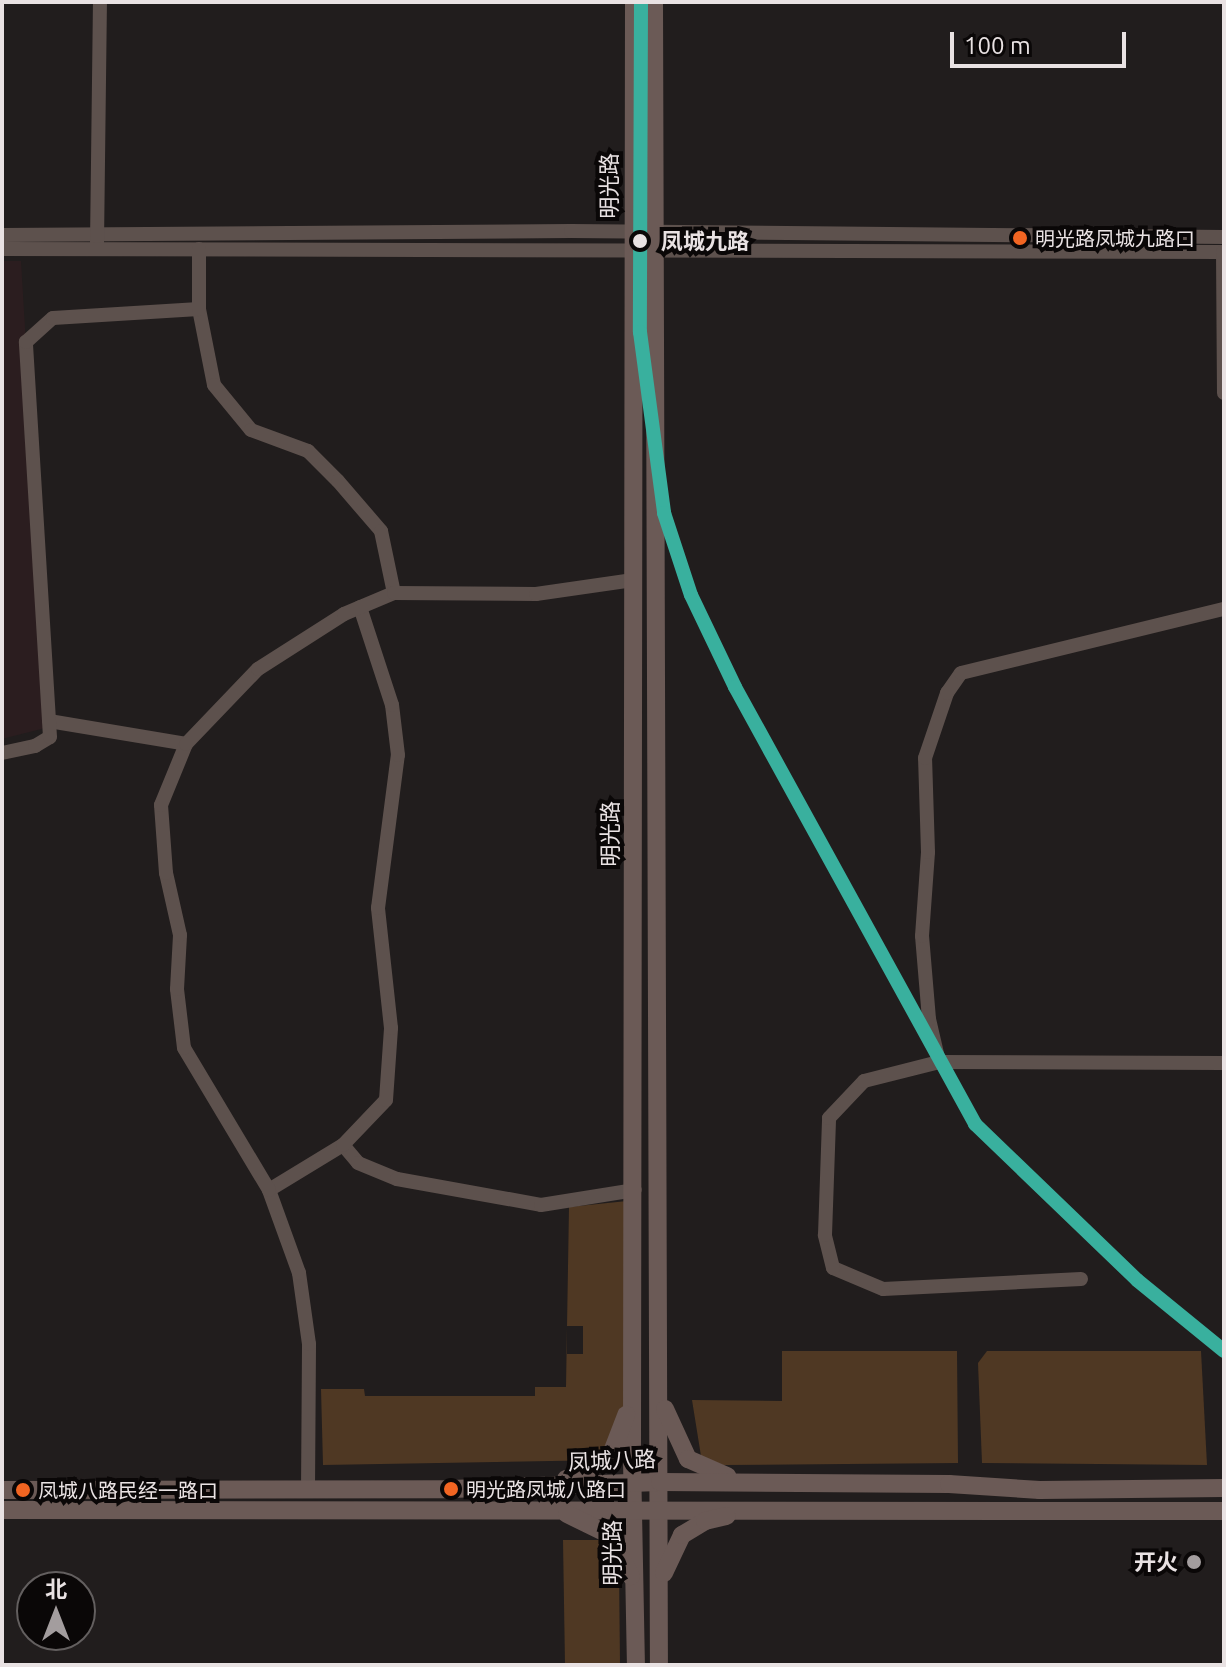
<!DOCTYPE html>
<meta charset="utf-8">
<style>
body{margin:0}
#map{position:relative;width:1226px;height:1667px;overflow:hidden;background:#211d1d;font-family:Ubuntu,"Noto Sans SC",sans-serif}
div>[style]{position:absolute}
.built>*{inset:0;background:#2b1d1f}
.green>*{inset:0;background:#4f3823}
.minor>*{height:14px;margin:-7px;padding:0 7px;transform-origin:7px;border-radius:7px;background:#5d514d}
.major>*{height:18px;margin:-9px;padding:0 9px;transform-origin:9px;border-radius:9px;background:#6b5a56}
.metro-1>*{height:14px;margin:-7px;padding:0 7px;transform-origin:7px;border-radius:7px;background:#39b09e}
.dots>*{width:22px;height:22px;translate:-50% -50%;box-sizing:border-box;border:4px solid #0a0707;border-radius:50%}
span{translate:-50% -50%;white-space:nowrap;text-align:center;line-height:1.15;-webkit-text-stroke:8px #0a0707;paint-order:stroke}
.bus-label{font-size:20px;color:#e9e2e3}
.left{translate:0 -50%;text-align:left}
.street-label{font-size:22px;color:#e9e2e3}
.stop-label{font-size:22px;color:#e9e2e3;font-weight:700}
.poi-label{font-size:22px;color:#e9e2e3;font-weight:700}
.right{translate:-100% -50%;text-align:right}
.frame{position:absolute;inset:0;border:4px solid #e9e2e3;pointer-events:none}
.north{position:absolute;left:16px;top:1571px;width:80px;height:80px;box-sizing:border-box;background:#0a0707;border:2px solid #635f5f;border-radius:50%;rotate:0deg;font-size:22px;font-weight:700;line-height:32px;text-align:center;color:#e9e2e3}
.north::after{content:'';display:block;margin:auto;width:28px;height:36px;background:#a39d9e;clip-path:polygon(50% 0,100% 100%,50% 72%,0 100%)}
.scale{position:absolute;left:950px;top:32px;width:176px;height:36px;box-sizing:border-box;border:4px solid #e9e2e3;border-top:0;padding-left:10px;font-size:24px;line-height:28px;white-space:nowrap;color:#e9e2e3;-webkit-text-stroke:6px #0a0707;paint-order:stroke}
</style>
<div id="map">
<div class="built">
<div style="clip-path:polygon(2px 261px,21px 261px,49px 727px,2px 739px)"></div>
</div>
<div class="green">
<div style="clip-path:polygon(evenodd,627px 1201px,627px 1422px,608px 1460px,323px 1465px,321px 1389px,364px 1389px,365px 1396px,535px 1396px,535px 1387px,566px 1387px,569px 1207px,627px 1201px,567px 1326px,583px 1326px,583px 1354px,567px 1354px,567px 1326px)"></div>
<div style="clip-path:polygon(782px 1351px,957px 1351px,958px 1463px,723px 1465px,701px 1456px,692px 1400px,782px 1401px)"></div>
<div style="clip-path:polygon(987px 1351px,1201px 1351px,1207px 1465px,982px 1463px,978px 1363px)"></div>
<div style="clip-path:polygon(563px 1540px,601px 1540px,619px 1566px,620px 1665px,565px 1665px)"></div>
</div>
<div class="minor">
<div style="left:2px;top:235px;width:569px;rotate:-0.4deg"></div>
<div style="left:571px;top:231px;width:653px;rotate:0.53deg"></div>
<div style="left:97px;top:244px;width:242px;rotate:-89.3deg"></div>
<div style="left:2px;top:249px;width:1222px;rotate:0.14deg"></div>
<div style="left:1223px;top:252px;width:141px;rotate:89.6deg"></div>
<div style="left:199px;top:309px;width:77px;rotate:78.8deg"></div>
<div style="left:214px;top:385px;width:58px;rotate:50.6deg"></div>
<div style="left:251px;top:430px;width:61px;rotate:20.2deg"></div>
<div style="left:308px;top:451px;width:42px;rotate:45deg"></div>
<div style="left:338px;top:481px;width:66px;rotate:49.3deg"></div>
<div style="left:381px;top:531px;width:63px;rotate:78.2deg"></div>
<div style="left:49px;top:721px;width:139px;rotate:9.5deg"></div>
<div style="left:2px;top:753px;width:34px;rotate:-12deg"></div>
<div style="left:35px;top:746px;width:17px;rotate:-31deg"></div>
<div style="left:50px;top:737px;width:396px;rotate:-93.5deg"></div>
<div style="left:26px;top:342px;width:36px;rotate:-42deg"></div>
<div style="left:53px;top:318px;width:146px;rotate:-3.5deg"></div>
<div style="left:199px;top:309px;width:60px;rotate:-90deg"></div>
<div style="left:939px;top:1062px;width:44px;rotate:-103.1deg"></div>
<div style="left:929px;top:1019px;width:83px;rotate:-94.8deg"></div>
<div style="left:922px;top:936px;width:84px;rotate:-85.9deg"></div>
<div style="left:928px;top:852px;width:94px;rotate:-91.8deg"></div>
<div style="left:925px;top:758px;width:69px;rotate:-71.3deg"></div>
<div style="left:947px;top:693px;width:24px;rotate:-55deg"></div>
<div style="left:961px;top:673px;width:271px;rotate:-13.7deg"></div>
<div style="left:343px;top:1145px;width:23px;rotate:50deg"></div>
<div style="left:358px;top:1163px;width:42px;rotate:22.3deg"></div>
<div style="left:397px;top:1179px;width:146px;rotate:10.2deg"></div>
<div style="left:541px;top:1205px;width:95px;rotate:-9.1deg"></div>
<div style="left:269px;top:1190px;width:87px;rotate:-31.3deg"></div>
<div style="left:343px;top:1145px;width:62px;rotate:-46.3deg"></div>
<div style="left:386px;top:1100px;width:72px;rotate:-86deg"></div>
<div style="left:391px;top:1028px;width:121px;rotate:-96.2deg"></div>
<div style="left:378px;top:908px;width:154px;rotate:-82.6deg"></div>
<div style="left:398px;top:755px;width:50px;rotate:-96.8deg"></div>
<div style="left:392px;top:705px;width:103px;rotate:-108.1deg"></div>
<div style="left:1081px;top:1279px;width:198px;rotate:177.1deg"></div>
<div style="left:883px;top:1289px;width:54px;rotate:-157.2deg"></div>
<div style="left:833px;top:1268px;width:34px;rotate:-104deg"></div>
<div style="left:825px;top:1235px;width:117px;rotate:-88deg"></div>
<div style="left:829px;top:1118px;width:51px;rotate:-46.6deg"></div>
<div style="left:864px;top:1081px;width:77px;rotate:-14.2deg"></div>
<div style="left:939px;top:1062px;width:285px;rotate:0.2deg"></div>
<div style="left:308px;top:1490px;width:146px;rotate:-89.6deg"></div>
<div style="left:309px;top:1344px;width:72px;rotate:-98deg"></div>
<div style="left:299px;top:1273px;width:88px;rotate:-109.9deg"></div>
<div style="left:269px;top:1190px;width:165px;rotate:-120.9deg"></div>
<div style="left:184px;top:1048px;width:59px;rotate:-96.8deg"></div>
<div style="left:177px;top:989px;width:54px;rotate:-86.8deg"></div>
<div style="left:180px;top:935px;width:64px;rotate:-102.7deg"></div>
<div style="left:166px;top:873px;width:68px;rotate:-94.2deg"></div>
<div style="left:161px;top:805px;width:66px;rotate:-67.7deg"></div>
<div style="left:186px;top:744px;width:104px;rotate:-46.2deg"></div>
<div style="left:258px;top:669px;width:102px;rotate:-32.6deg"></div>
<div style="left:344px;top:614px;width:54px;rotate:-22.8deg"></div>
<div style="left:394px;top:593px;width:142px;rotate:0.4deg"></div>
<div style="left:536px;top:594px;width:98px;rotate:-8.2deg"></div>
</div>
<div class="major">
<div style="left:634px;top:2px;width:1458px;rotate:90.08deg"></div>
<div style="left:632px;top:1460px;width:205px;rotate:88.9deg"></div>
<div style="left:654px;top:2px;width:1663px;rotate:89.83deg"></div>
<div style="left:665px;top:1409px;width:55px;rotate:65.3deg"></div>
<div style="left:688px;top:1459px;width:43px;rotate:23.6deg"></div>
<div style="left:566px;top:1479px;width:20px;rotate:-15deg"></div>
<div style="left:585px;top:1474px;width:35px;rotate:-39deg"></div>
<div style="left:612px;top:1452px;width:40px;rotate:-69deg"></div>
<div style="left:2px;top:1490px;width:449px;rotate:-0.1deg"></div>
<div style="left:451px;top:1489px;width:209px;rotate:-1.9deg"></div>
<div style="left:660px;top:1482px;width:289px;rotate:0.4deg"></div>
<div style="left:949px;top:1484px;width:91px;rotate:3.8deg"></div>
<div style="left:1040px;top:1490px;width:184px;rotate:-0.6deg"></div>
<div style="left:2px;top:1510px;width:1222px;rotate:0.05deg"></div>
<div style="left:567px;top:1514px;width:46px;rotate:26deg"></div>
<div style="left:608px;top:1534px;width:48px;rotate:61.3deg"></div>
<div style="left:664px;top:1573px;width:42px;rotate:-64.7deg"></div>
<div style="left:682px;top:1535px;width:27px;rotate:-31deg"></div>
<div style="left:705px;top:1521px;width:22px;rotate:-13deg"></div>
</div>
<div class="metro-1">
<div style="left:641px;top:2px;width:330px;rotate:90.2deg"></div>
<div style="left:640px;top:332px;width:183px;rotate:82.4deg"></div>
<div style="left:664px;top:513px;width:86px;rotate:71.8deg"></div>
<div style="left:691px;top:595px;width:102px;rotate:64.4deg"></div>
<div style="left:735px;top:687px;width:499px;rotate:61.2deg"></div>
<div style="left:975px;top:1124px;width:225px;rotate:43.9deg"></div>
<div style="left:1137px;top:1280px;width:112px;rotate:39.2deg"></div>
</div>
<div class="dots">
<div style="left:1020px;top:238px;background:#f26522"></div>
<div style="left:640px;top:241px;background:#e9e2e3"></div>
<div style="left:451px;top:1489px;background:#f26522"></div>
<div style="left:23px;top:1490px;background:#f26522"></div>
<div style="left:1194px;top:1562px;background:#a39d9e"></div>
</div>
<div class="bus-label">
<span class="left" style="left:1035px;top:238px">明光路凤城九路口</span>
<span class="left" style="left:466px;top:1489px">明光路凤城八路口</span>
<span class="left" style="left:38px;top:1490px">凤城八路民经一路口</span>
</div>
<div class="street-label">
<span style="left:609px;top:186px;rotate:-90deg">明光路</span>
<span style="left:610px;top:834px;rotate:-90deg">明光路</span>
<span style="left:612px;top:1460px;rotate:-2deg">凤城八路</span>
<span style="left:612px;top:1553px;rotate:-90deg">明光路</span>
</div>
<div class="stop-label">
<span class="left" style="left:661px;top:241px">凤城九路</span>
</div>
<div class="poi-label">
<span class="right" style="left:1178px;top:1562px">开火</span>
</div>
<div class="frame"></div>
<div class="north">北</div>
<div class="scale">100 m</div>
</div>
